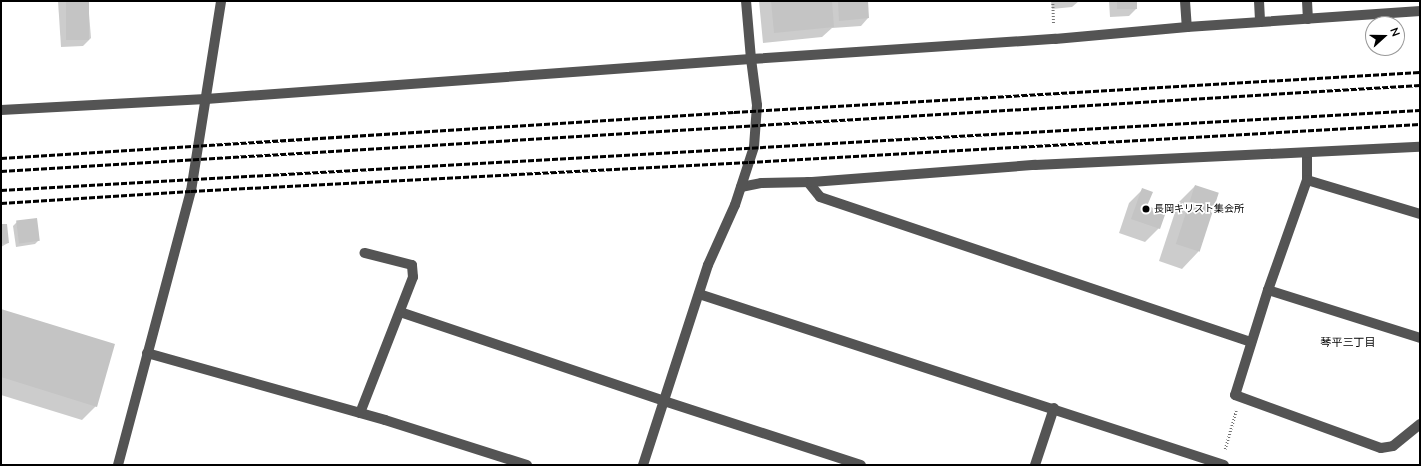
<!DOCTYPE html>
<meta charset="utf-8">
<style>
body{margin:0}
#map{position:relative;width:1421px;height:466px;overflow:hidden;background:#fff;font-family:Mulish,"Noto Sans JP",sans-serif}
div>[style]{position:absolute}
.shadow>*{inset:0;background:#0003}
.building>*{inset:0;background:#c4c4c4;transform-origin:0 0}
.path>*{height:2.5px;margin-top:-1.25px;transform-origin:0;background:repeating-linear-gradient(90deg,#767676 0 1px,transparent 0 3px)}
.minor>*{height:10px;margin:-5px;padding:0 5px;transform-origin:5px;border-radius:5px;background:#545454}
.rail>*{height:3px;margin-top:-1.5px;transform-origin:0;background:repeating-linear-gradient(90deg,#000 0 6px,transparent 0 8px)}
.dots>*{width:11px;height:11px;translate:-50% -50%;box-sizing:border-box;border:2px solid #fff;border-radius:50%}
span{translate:-50% -50%;white-space:nowrap;text-align:center;line-height:1.15;-webkit-text-stroke:3.5px #fff;paint-order:stroke}
.poi-label{font-size:10px;color:#000}
.left{translate:0 -50%;text-align:left}
.neighbourhood-label{font-size:11px;color:#000}
.frame{position:absolute;inset:0;border:2px solid #000;pointer-events:none}
.north{position:absolute;left:1365px;top:16px;width:40px;height:40px;box-sizing:border-box;background:#fff;border:1px solid #999;border-radius:50%;rotate:69deg;font-size:11px;font-weight:700;line-height:16px;text-align:center;color:#000}
.north::after{content:'';display:block;margin:auto;width:14px;height:18px;background:#000;clip-path:polygon(50% 0,100% 100%,50% 72%,0 100%)}
</style>
<div id="map">
<div class="shadow">
<div style="clip-path:polygon(58px 1px,88px 1px,91px 38px,83px 46px,61px 47px)"></div>
<div style="clip-path:polygon(759px 1px,867px 1px,868px 18px,861px 26px,832px 28px,822px 37px,763px 43px)"></div>
<div style="clip-path:polygon(1051px 1px,1079px 1px,1072px 7px,1052px 9px)"></div>
<div style="clip-path:polygon(1109px 1px,1136px 1px,1137px 8px,1129px 16px,1110px 17px)"></div>
<div style="clip-path:polygon(1195px 186px,1218px 194px,1198px 252px,1182px 269px,1159px 261px,1178px 203px)"></div>
<div style="clip-path:polygon(1143px 189px,1146px 207px,1159px 228px,1145px 242px,1119px 233px,1129px 203px)"></div>
<div style="clip-path:polygon(17px 222px,39px 240px,35px 244px,16px 247px,13px 226px)"></div>
<div style="clip-path:polygon(1px 225px,8px 243px,1px 247px)"></div>
<div style="clip-path:polygon(1px 310px,96px 406px,82px 420px,1px 395px)"></div>
</div>
<div class="building">
<div style="left:66px;top:1px;width:23px;height:39px"></div>
<div style="clip-path:polygon(771px 1px,832px 1px,834px 27px,774px 33px)"></div>
<div style="clip-path:polygon(838px 1px,868px 1px,869px 18px,839px 21px)"></div>
<div style="left:1117px;top:1px;width:20px;height:8px"></div>
<div style="left:1195px;top:185px;width:25px;height:62px;rotate:18deg"></div>
<div style="clip-path:polygon(1142px 188px,1153px 192px,1147px 206px,1166px 212px,1160px 229px,1131px 219px)"></div>
<div style="left:37px;top:218px;width:23px;height:21px;rotate:83deg"></div>
<div style="clip-path:polygon(1px 224px,7px 224px,9px 243px,1px 244px)"></div>
<div style="clip-path:polygon(1px 309px,115px 344px,97px 407px,1px 377px)"></div>
</div>
<div class="path">
<div style="left:1053px;top:1px;width:23px;rotate:88deg"></div>
<div style="left:1225px;top:449px;width:40px;rotate:-74deg"></div>
</div>
<div class="minor">
<div style="left:1185px;top:1px;width:26px;rotate:86deg"></div>
<div style="left:1259px;top:1px;width:21px;rotate:87deg"></div>
<div style="left:1307px;top:1px;width:18px;rotate:87deg"></div>
<div style="left:1px;top:110px;width:205px;rotate:-3.1deg"></div>
<div style="left:206px;top:99px;width:546px;rotate:-4.2deg"></div>
<div style="left:751px;top:59px;width:305px;rotate:-3.8deg"></div>
<div style="left:1055px;top:39px;width:133px;rotate:-5.2deg"></div>
<div style="left:1187px;top:27px;width:234px;rotate:-3.9deg"></div>
<div style="left:1307px;top:153px;width:27px;rotate:90deg"></div>
<div style="left:1307px;top:180px;width:117px;rotate:109.5deg"></div>
<div style="left:1268px;top:290px;width:110px;rotate:107.4deg"></div>
<div style="left:1235px;top:395px;width:155px;rotate:20deg"></div>
<div style="left:1381px;top:448px;width:12px;rotate:-9deg"></div>
<div style="left:1393px;top:446px;width:35px;rotate:-39deg"></div>
<div style="left:1307px;top:180px;width:118px;rotate:16.7deg"></div>
<div style="left:808px;top:182px;width:19px;rotate:51deg"></div>
<div style="left:820px;top:197px;width:455px;rotate:18.6deg"></div>
<div style="left:741px;top:187px;width:20px;rotate:-11deg"></div>
<div style="left:761px;top:183px;width:51px;rotate:-1.1deg"></div>
<div style="left:812px;top:182px;width:224px;rotate:-4.4deg"></div>
<div style="left:1035px;top:165px;width:385px;rotate:-2.7deg"></div>
<div style="left:1268px;top:290px;width:159px;rotate:17.5deg"></div>
<div style="left:699px;top:294px;width:552px;rotate:18.04deg"></div>
<div style="left:400px;top:312px;width:279px;rotate:18.6deg"></div>
<div style="left:664px;top:401px;width:207px;rotate:18deg"></div>
<div style="left:147px;top:353px;width:247px;rotate:15.7deg"></div>
<div style="left:385px;top:420px;width:149px;rotate:17.6deg"></div>
<div style="left:360px;top:413px;width:146px;rotate:-68.7deg"></div>
<div style="left:413px;top:277px;width:12px;rotate:-95deg"></div>
<div style="left:412px;top:265px;width:49px;rotate:-165.7deg"></div>
<div style="left:118px;top:465px;width:284px;rotate:-75.1deg"></div>
<div style="left:191px;top:191px;width:192px;rotate:-81deg"></div>
<div style="left:643px;top:465px;width:210px;rotate:-72deg"></div>
<div style="left:708px;top:265px;width:66px;rotate:-65.8deg"></div>
<div style="left:735px;top:205px;width:61px;rotate:-71.9deg"></div>
<div style="left:754px;top:147px;width:42px;rotate:-85.9deg"></div>
<div style="left:757px;top:105px;width:46px;rotate:-97.4deg"></div>
<div style="left:751px;top:59px;width:58px;rotate:-94.9deg"></div>
<div style="left:1035px;top:465px;width:60px;rotate:-71.6deg"></div>
</div>
<div class="rail">
<div style="left:1px;top:158px;width:734px;rotate:-3.59deg"></div>
<div style="left:734px;top:112px;width:687px;rotate:-3.34deg"></div>
<div style="left:1px;top:171px;width:1422px;rotate:-3.47deg"></div>
<div style="left:1px;top:190px;width:1421px;rotate:-3.23deg"></div>
<div style="left:1px;top:203px;width:190px;rotate:-3.6deg"></div>
<div style="left:191px;top:191px;width:559px;rotate:-2.98deg"></div>
<div style="left:749px;top:162px;width:672px;rotate:-3.24deg"></div>
</div>
<div class="dots">
<div style="left:1146px;top:209px;background:#000"></div>
</div>
<div class="poi-label">
<span class="left" style="left:1154px;top:209px">長岡キリスト集会所</span>
</div>
<div class="neighbourhood-label">
<span style="left:1348px;top:342px">琴平三丁目</span>
</div>
<div class="frame"></div>
<div class="north">N</div>
</div>
